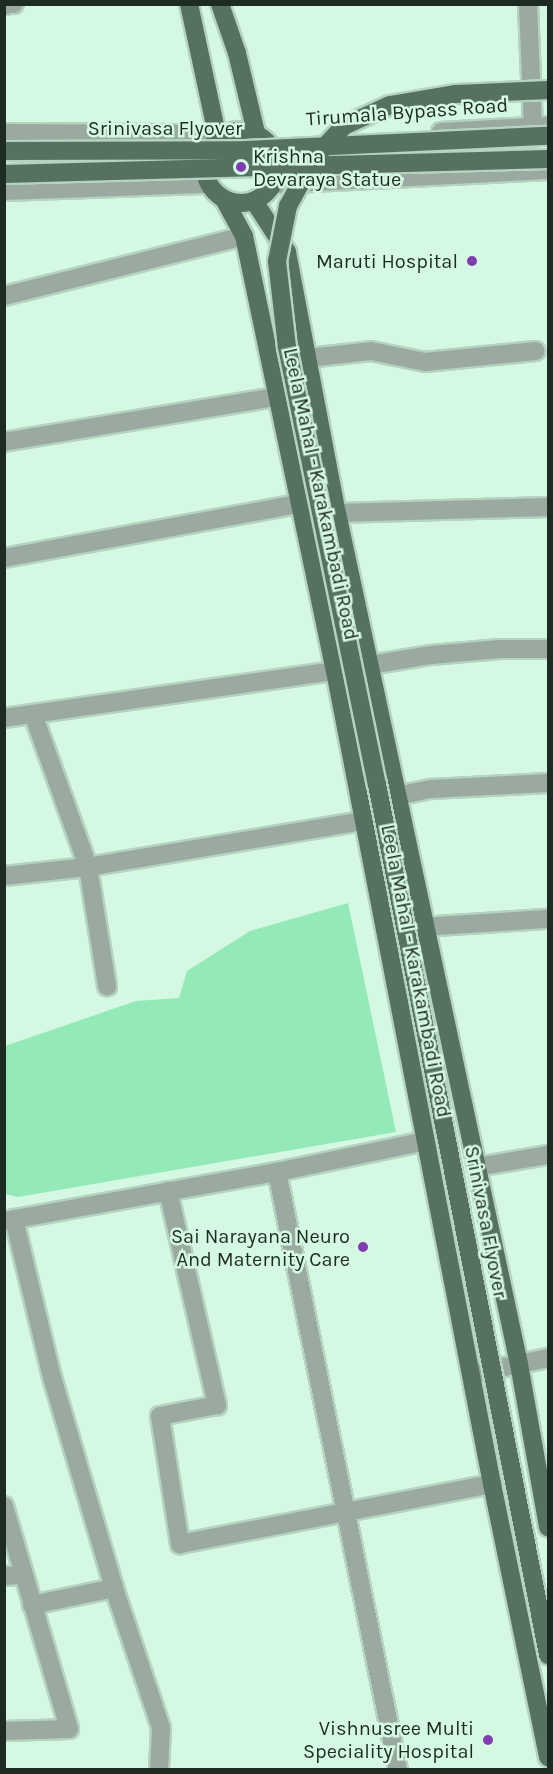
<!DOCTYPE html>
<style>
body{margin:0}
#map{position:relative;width:553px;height:1774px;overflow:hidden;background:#d5f8e2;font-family:Karla,sans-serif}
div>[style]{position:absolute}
.green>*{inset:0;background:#93eab8}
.roads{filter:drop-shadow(2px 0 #b4d3c0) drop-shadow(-2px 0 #b4d3c0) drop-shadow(0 2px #b4d3c0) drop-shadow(0 -2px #b4d3c0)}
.minor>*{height:18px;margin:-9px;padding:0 9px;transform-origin:9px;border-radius:9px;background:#9baaa0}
.major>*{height:18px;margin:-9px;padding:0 9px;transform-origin:9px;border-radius:9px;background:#577161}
.major>.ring{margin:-9px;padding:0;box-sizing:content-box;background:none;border:18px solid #577161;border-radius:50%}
.bridges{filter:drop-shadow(2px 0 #b4d3c0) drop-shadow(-2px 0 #b4d3c0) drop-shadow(0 2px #b4d3c0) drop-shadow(0 -2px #b4d3c0)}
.major-bridge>*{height:18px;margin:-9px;padding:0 9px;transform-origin:9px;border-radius:9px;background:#577161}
.dots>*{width:16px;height:16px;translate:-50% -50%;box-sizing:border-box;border:3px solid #d5f8e2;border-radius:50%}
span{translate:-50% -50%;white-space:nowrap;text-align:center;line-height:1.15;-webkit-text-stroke:5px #d5f8e2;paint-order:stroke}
.street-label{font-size:20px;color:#1e2b23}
.poi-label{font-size:20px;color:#1e2b23}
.left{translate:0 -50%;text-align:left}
.right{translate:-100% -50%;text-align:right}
.frame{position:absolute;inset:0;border:6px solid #1e2b23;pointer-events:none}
</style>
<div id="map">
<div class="green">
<div style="clip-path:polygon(348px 903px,396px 1132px,18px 1197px,5px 1194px,5px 1046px,136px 1001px,179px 998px,187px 971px,250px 931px)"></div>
</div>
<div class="roads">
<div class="minor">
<div style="left:528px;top:4px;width:123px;rotate:87.7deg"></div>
<div style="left:4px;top:5px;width:10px;rotate:-6deg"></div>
<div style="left:441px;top:132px;width:107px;rotate:-3.2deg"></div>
<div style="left:4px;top:133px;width:173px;rotate:0.3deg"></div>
<div style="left:177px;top:134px;width:37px;rotate:14deg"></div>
<div style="left:273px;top:184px;width:275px;rotate:-2.9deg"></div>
<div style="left:4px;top:191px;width:205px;rotate:-2deg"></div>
<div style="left:4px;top:296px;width:247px;rotate:-14deg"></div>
<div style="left:308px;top:358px;width:63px;rotate:-6.3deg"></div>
<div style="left:371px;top:351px;width:55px;rotate:11.5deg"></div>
<div style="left:425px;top:362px;width:111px;rotate:-5.7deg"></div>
<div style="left:4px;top:442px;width:276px;rotate:-9.4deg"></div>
<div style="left:337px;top:513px;width:211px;rotate:-1.6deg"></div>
<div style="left:4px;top:558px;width:300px;rotate:-10.4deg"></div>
<div style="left:370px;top:665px;width:62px;rotate:-9.3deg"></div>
<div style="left:431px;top:655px;width:69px;rotate:-5deg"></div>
<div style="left:500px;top:649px;width:48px"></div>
<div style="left:33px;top:714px;width:163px;rotate:70.2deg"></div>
<div style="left:88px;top:867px;width:121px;rotate:80.9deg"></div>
<div style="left:4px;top:718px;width:334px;rotate:-8.1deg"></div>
<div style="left:397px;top:796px;width:35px;rotate:-12deg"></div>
<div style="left:431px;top:789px;width:117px;rotate:-2.9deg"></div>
<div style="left:4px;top:876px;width:84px;rotate:-6.1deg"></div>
<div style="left:88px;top:867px;width:279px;rotate:-9.5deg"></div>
<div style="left:423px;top:927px;width:125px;rotate:-3.7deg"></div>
<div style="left:477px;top:1167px;width:72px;rotate:-9.6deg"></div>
<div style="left:277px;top:1172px;width:610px;rotate:78.56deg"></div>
<div style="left:168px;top:1191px;width:220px;rotate:77.1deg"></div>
<div style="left:217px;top:1405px;width:58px;rotate:169.1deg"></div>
<div style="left:160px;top:1416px;width:130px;rotate:81.1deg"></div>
<div style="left:180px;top:1544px;width:318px;rotate:-10.9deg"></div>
<div style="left:14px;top:1219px;width:163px;rotate:76.5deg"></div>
<div style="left:52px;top:1377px;width:220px;rotate:73.6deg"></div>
<div style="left:114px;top:1588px;width:148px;rotate:71.4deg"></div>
<div style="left:161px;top:1728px;width:42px;rotate:92.7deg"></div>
<div style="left:4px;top:1221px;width:277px;rotate:-10.2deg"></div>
<div style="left:277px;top:1172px;width:152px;rotate:-11.8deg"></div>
<div style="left:471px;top:1374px;width:79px;rotate:-11.7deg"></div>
<div style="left:4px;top:1506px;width:232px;rotate:73.7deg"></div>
<div style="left:69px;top:1729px;width:65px;rotate:178.2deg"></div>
<div style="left:4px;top:1576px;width:20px;rotate:-3deg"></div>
<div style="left:32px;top:1605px;width:84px;rotate:-11.7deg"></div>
</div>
<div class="major">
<div style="left:189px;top:4px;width:138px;rotate:77.9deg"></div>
<div style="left:220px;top:4px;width:52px;rotate:70.9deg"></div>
<div style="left:237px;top:53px;width:82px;rotate:76.6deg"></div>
<div class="ring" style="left:205px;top:131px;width:54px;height:54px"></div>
<div style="left:224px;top:199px;width:42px;rotate:61.6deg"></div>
<div style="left:244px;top:236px;width:444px;rotate:78.2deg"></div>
<div style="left:335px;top:671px;width:828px;rotate:79.07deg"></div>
<div style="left:492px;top:1484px;width:279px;rotate:78.4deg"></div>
<div style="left:254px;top:201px;width:61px;rotate:57.1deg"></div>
<div style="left:287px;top:252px;width:266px;rotate:79.2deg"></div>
<div style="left:337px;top:513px;width:870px;rotate:77.93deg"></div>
<div style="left:519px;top:1364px;width:166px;rotate:79.9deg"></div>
</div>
</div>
<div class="bridges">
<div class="major-bridge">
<div style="left:548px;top:90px;width:92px;rotate:177.5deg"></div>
<div style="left:456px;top:94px;width:67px;rotate:170.5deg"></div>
<div style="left:390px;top:105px;width:51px;rotate:155.5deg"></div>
<div style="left:344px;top:126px;width:42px;rotate:133.1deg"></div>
<div style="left:315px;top:157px;width:56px;rotate:118.9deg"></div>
<div style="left:288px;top:206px;width:56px;rotate:101.3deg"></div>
<div style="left:277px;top:261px;width:87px;rotate:83.4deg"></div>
<div style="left:287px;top:347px;width:446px;rotate:78.4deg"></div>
<div style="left:377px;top:784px;width:888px;rotate:78.89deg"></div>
<div style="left:4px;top:151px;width:242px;rotate:-0.2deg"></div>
<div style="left:246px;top:150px;width:302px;rotate:-2.7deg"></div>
<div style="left:4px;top:174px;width:544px;rotate:-1.58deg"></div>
</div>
</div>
<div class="dots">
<div style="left:241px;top:167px;background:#803db1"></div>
<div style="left:472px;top:261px;background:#803db1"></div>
<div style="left:363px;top:1247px;background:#803db1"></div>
<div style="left:488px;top:1740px;background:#803db1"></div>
</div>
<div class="street-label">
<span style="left:407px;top:112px;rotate:-4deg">Tirumala Bypass Road</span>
<span style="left:165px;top:128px">Srinivasa Flyover</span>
<span style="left:321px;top:494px;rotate:78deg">Leela Mahal - Karakambadi Road</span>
<span style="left:416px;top:971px;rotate:79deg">Leela Mahal - Karakambadi Road</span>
<span style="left:486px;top:1222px;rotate:79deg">Srinivasa Flyover</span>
</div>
<div class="poi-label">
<span class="left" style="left:253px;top:168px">Krishna<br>Devaraya Statue</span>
<span class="right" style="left:458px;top:261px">Maruti Hospital</span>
<span class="right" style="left:350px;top:1248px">Sai Narayana Neuro<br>And Maternity Care</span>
<span class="right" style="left:474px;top:1740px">Vishnusree Multi<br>Speciality Hospital</span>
</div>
<div class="frame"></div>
</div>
